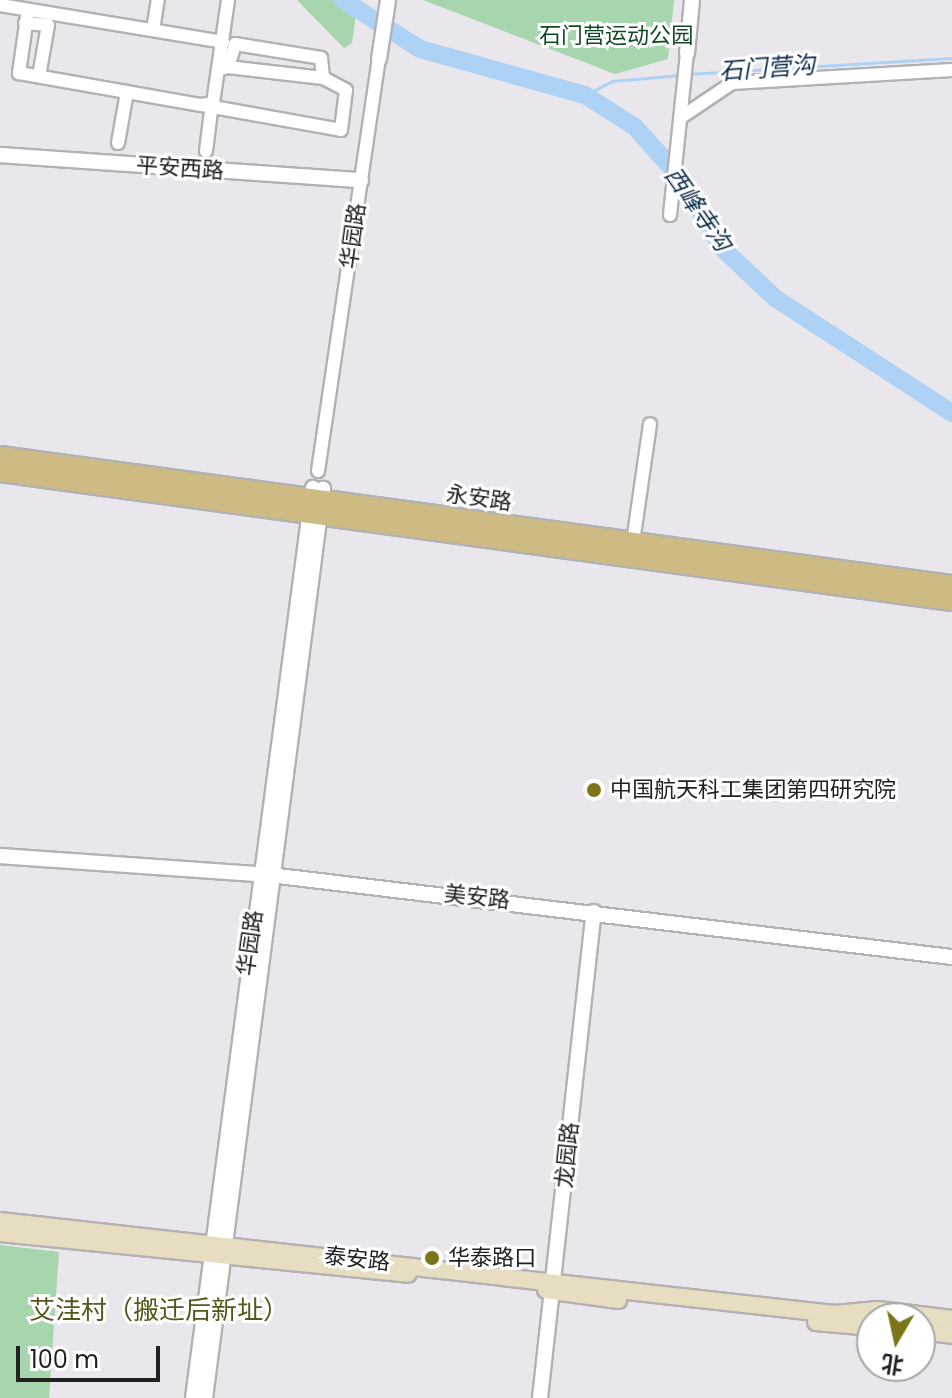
<!DOCTYPE html>
<meta charset="utf-8">
<style>
body{margin:0}
#map{position:relative;width:952px;height:1398px;overflow:hidden;background:#e9e7eb;font-family:Poppins,"Noto Sans SC",sans-serif}
div>[style]{position:absolute}
.green>*{inset:0;background:#a6d5ae}
.stream>*{height:3px;margin:-1.5px;padding:0 1.5px;transform-origin:1.5px;border-radius:1.5px;background:#aed2f6}
.river>*{height:18px;margin:-9px;padding:0 9px;transform-origin:9px;border-radius:9px;background:#aed2f6}
.roads{filter:drop-shadow(2px 0 #b2b1b4) drop-shadow(-2px 0 #b2b1b4) drop-shadow(0 2px #b2b1b4) drop-shadow(0 -2px #b2b1b4)}
.minor>*{height:12px;margin:-6px;padding:0 6px;transform-origin:6px;border-radius:6px;background:#fff}
.tertiary>*{height:14px;margin:-7px;padding:0 7px;transform-origin:7px;border-radius:7px;background:#fff}
.secondary>*{height:16px;margin:-8px;padding:0 8px;transform-origin:8px;border-radius:8px;background:#e7ddc1}
.primary>*{height:18px;margin:-9px;padding:0 9px;transform-origin:9px;border-radius:9px;background:#cebb83}
.dots>*{width:22px;height:22px;translate:-50% -50%;box-sizing:border-box;border:4px solid #fff;border-radius:50%}
span{translate:-50% -50%;white-space:nowrap;text-align:center;line-height:1.15;-webkit-text-stroke:6px #fff;paint-order:stroke}
.park-label{font-size:22px;color:#114922}
.street-label{font-size:22px;color:#222122}
.poi-label{font-size:22px;color:#222122}
.left{translate:0 -50%;text-align:left}
.water-label{font-size:24px;color:#0c2e4b;font-style:italic}
.quarter-label{font-size:26px;color:#595619}
.north{position:absolute;left:856px;top:1302px;width:80px;height:80px;box-sizing:border-box;background:#fff;border:2px solid #a7a6a7;border-radius:50%;rotate:189deg;font-size:22px;font-weight:700;line-height:32px;text-align:center;color:#222122}
.north::after{content:'';display:block;margin:auto;width:28px;height:36px;background:#7b7519;clip-path:polygon(50% 0,100% 100%,50% 72%,0 100%)}
.scale{position:absolute;left:16px;top:1346px;width:144px;height:36px;box-sizing:border-box;border:4px solid #222122;border-top:0;padding-left:10px;font-size:24px;line-height:28px;white-space:nowrap;color:#222122;-webkit-text-stroke:6px #fff;paint-order:stroke}
</style>
<div id="map">
<div class="green">
<div style="clip-path:polygon(297px 0,358px 0,352px 43px,344px 48px)"></div>
<div style="clip-path:polygon(423px 0,674px 0,668px 59px,615px 74px)"></div>
<div style="clip-path:polygon(0 1245px,59px 1252px,49px 1398px,0 1398px)"></div>
</div>
<div class="stream">
<div style="left:688px;top:74px;width:264px;rotate:-3.5deg"></div>
<div style="left:585px;top:95px;width:30px;rotate:-27deg"></div>
<div style="left:612px;top:81px;width:69px;rotate:-5deg"></div>
</div>
<div class="river">
<div style="left:343px;top:0;width:91px;rotate:32.5deg"></div>
<div style="left:420px;top:49px;width:171px;rotate:15.6deg"></div>
<div style="left:585px;top:95px;width:59px;rotate:32.6deg"></div>
<div style="left:635px;top:127px;width:66px;rotate:48.1deg"></div>
<div style="left:679px;top:176px;width:84px;rotate:59.2deg"></div>
<div style="left:722px;top:248px;width:73px;rotate:43.3deg"></div>
<div style="left:775px;top:298px;width:211px;rotate:33deg"></div>
</div>
<div class="roads">
<div class="minor">
<div style="left:0;top:5px;width:226px;rotate:9.4deg"></div>
<div style="left:28px;top:10px;width:64px;rotate:98.1deg"></div>
<div style="left:19px;top:73px;width:185px;rotate:10deg"></div>
<div style="left:201px;top:105px;width:12px;rotate:-9deg"></div>
<div style="left:213px;top:103px;width:104px;rotate:-81.7deg"></div>
<div style="left:25px;top:23px;width:23px;rotate:5deg"></div>
<div style="left:48px;top:25px;width:52px;rotate:100deg"></div>
<div style="left:153px;top:30px;width:30px;rotate:-81deg"></div>
<div style="left:218px;top:70px;width:10px;rotate:-17deg"></div>
<div style="left:228px;top:67px;width:24px;rotate:-73deg"></div>
<div style="left:235px;top:44px;width:87px;rotate:9.2deg"></div>
<div style="left:321px;top:58px;width:20px;rotate:84deg"></div>
<div style="left:323px;top:78px;width:96px;rotate:-173.4deg"></div>
<div style="left:202px;top:105px;width:141px;rotate:10.2deg"></div>
<div style="left:341px;top:130px;width:40px;rotate:-82.9deg"></div>
<div style="left:346px;top:90px;width:26px;rotate:-152deg"></div>
<div style="left:680px;top:118px;width:63px;rotate:-33.9deg"></div>
<div style="left:732px;top:83px;width:220px;rotate:-3.4deg"></div>
<div style="left:118px;top:143px;width:52px;rotate:-80deg"></div>
<div style="left:206px;top:151px;width:40px;rotate:-82.9deg"></div>
<div style="left:670px;top:215px;width:163px;rotate:-84deg"></div>
<div style="left:318px;top:471px;width:416px;rotate:-81.6deg"></div>
<div style="left:633px;top:542px;width:119px;rotate:-81.8deg"></div>
</div>
<div class="tertiary">
<div style="left:687px;top:53px;width:53px;rotate:-84.6deg"></div>
<div style="left:379px;top:59px;width:60px;rotate:-81.3deg"></div>
<div style="left:0;top:155px;width:362px;rotate:4deg"></div>
<div style="left:0;top:856px;width:271px;rotate:4deg"></div>
<div style="left:270px;top:875px;width:687px;rotate:6.86deg"></div>
<div style="left:193px;top:1398px;width:918px;rotate:-82.49deg"></div>
<div style="left:205px;top:1398px;width:917px;rotate:-82.6deg"></div>
<div style="left:540px;top:1398px;width:489px;rotate:-83.7deg"></div>
</div>
<div class="secondary">
<div style="left:0;top:1221px;width:839px;rotate:6.36deg"></div>
<div style="left:834px;top:1314px;width:44px;rotate:-5.2deg"></div>
<div style="left:878px;top:1310px;width:75px;rotate:6.9deg"></div>
<div style="left:0;top:1233px;width:410px;rotate:5.7deg"></div>
<div style="left:546px;top:1290px;width:73px;rotate:7.9deg"></div>
<div style="left:816px;top:1322px;width:56px;rotate:5.1deg"></div>
<div style="left:920px;top:1331px;width:32px;rotate:7deg"></div>
</div>
<div class="primary">
<div style="left:0;top:456px;width:961px;rotate:7.72deg"></div>
<div style="left:0;top:472px;width:961px;rotate:7.72deg"></div>
</div>
</div>
<div class="dots">
<div style="left:594px;top:790px;background:#7b7519"></div>
<div style="left:432px;top:1258px;background:#7b7519"></div>
</div>
<div class="park-label">
<span style="left:616px;top:36px">石门营运动公园</span>
</div>
<div class="street-label">
<span style="left:180px;top:168px;rotate:4deg">平安西路</span>
<span style="left:353px;top:236px;rotate:-82deg">华园路</span>
<span style="left:479px;top:498px;rotate:8deg">永安路</span>
<span style="left:477px;top:897px;rotate:6deg">美安路</span>
<span style="left:250px;top:943px;rotate:-82deg">华园路</span>
<span style="left:567px;top:1155px;rotate:-84deg">龙园路</span>
<span style="left:357px;top:1259px;rotate:6deg">泰安路</span>
</div>
<div class="poi-label">
<span class="left" style="left:610px;top:790px">中国航天科工集团第四研究院</span>
<span class="left" style="left:448px;top:1258px">华泰路口</span>
</div>
<div class="water-label">
<span style="left:767px;top:68px;rotate:-4deg">石门营沟</span>
<span style="left:698px;top:209px;rotate:55deg">西峰寺沟</span>
</div>
<div class="quarter-label">
<span style="left:159px;top:1311px">艾洼村（搬迁后新址）</span>
</div>
<div class="north">北</div>
<div class="scale">100 m</div>
</div>
